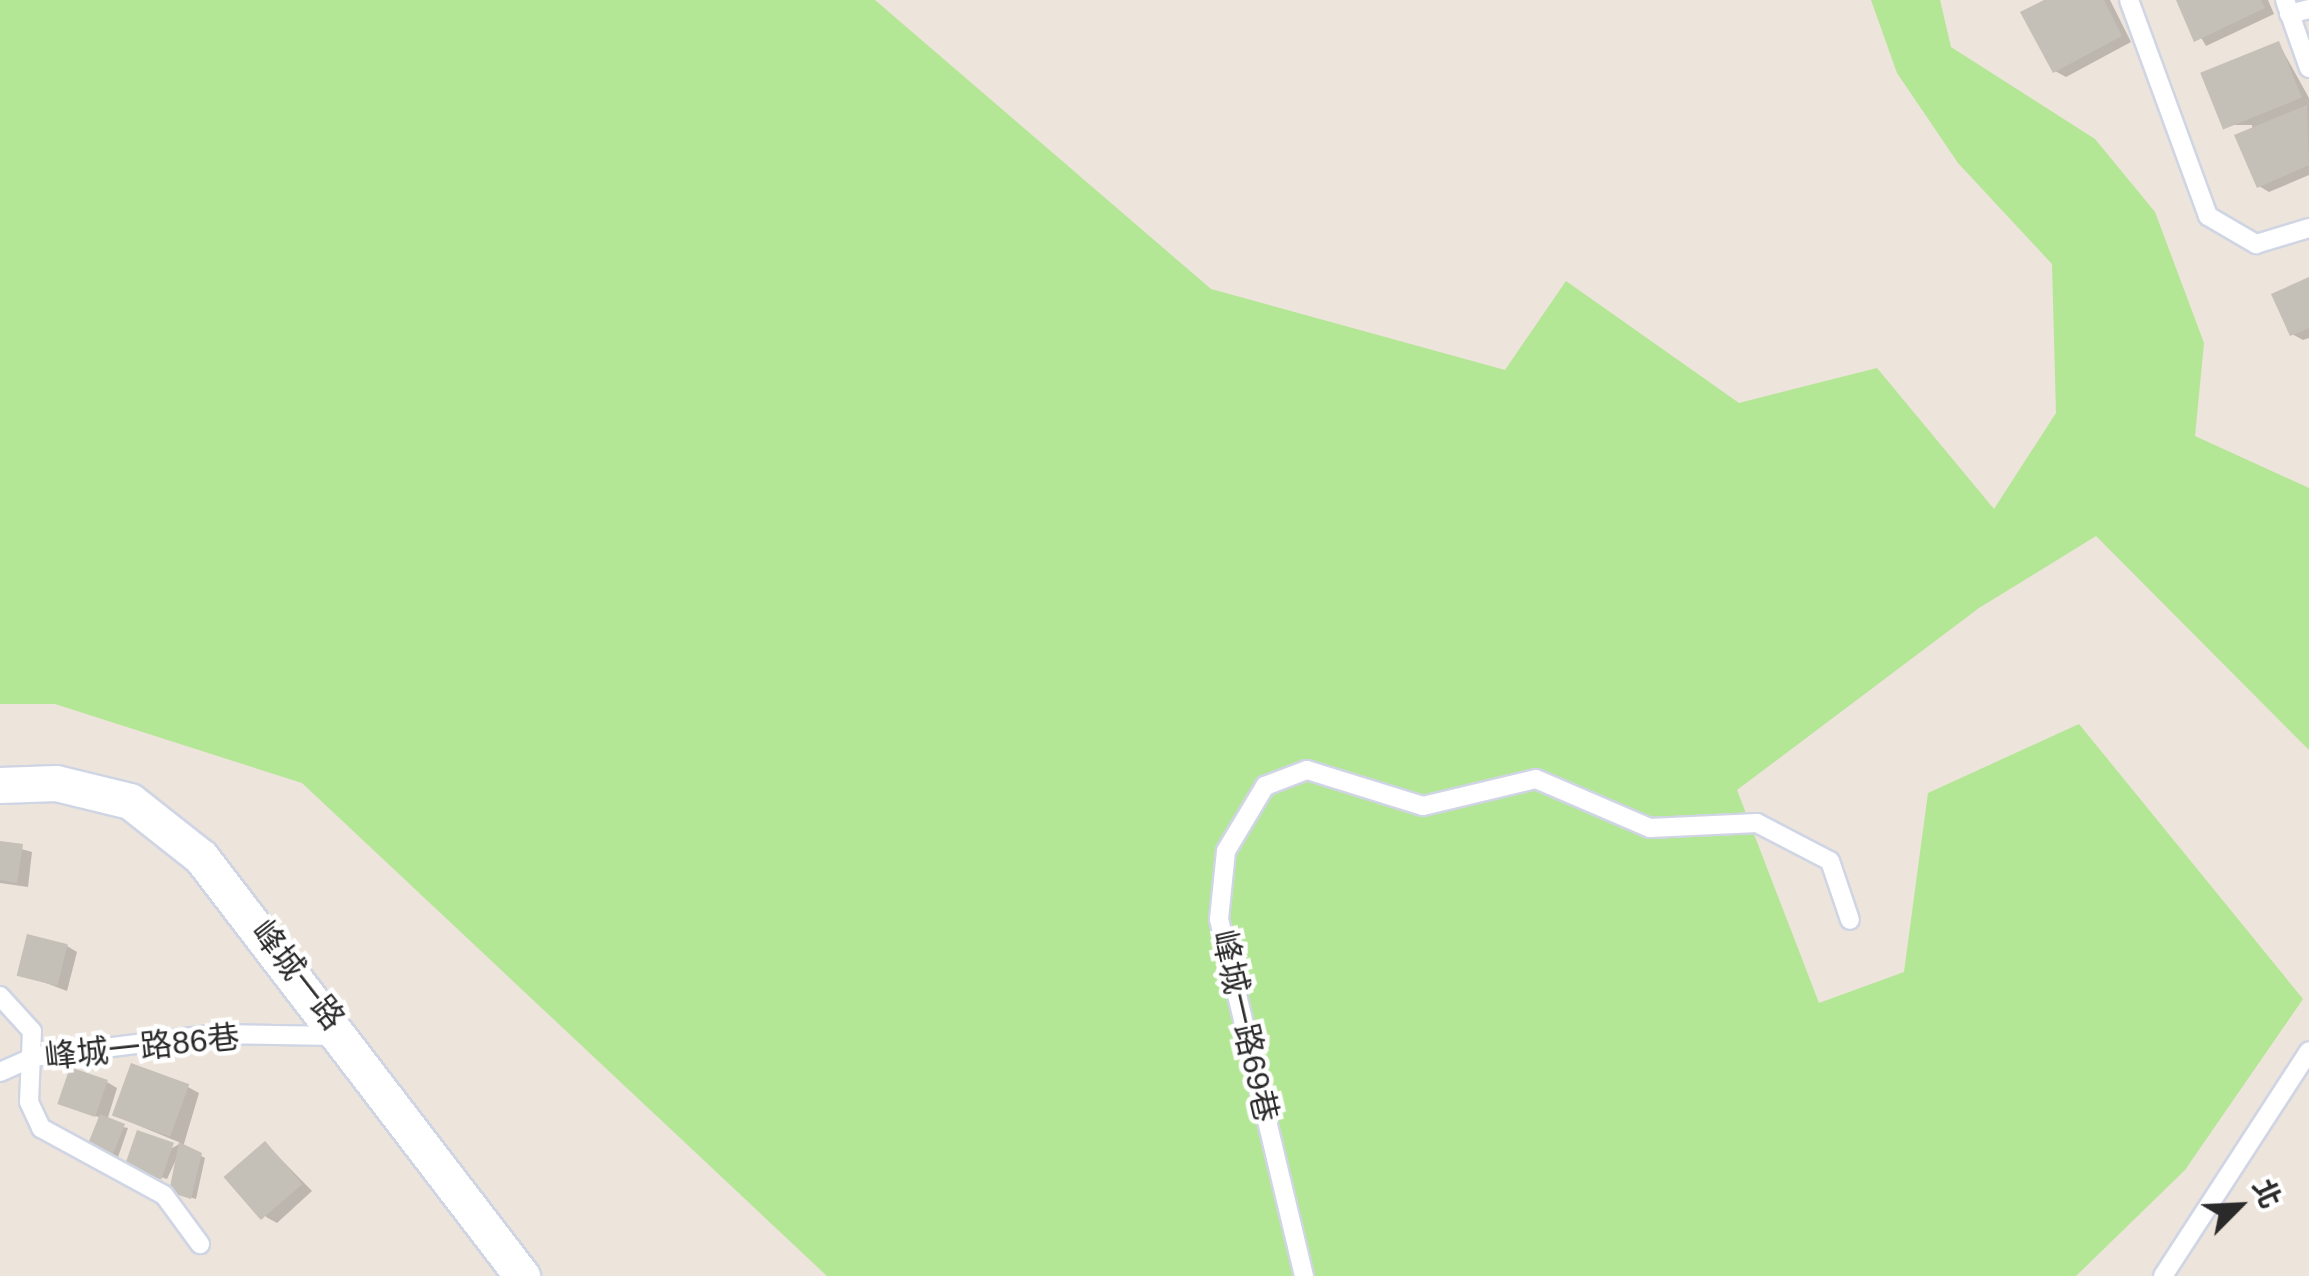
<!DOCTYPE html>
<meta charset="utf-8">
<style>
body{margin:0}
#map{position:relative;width:2309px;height:1276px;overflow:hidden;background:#ede4db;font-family:Helvetica,"Noto Sans TC",sans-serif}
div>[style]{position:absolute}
.green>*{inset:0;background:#b3e695}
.shadow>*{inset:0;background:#0003}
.building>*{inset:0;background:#c4bfb7;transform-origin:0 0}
.roads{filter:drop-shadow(2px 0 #d0d5e4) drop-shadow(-2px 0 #d0d5e4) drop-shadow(0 2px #d0d5e4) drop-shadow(0 -2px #d0d5e4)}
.lane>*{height:18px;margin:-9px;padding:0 9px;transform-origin:9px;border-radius:9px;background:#fff}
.street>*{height:35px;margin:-17.5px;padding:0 17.5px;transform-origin:17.5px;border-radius:17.5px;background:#fff}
span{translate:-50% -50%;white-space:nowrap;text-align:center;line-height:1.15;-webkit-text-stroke:9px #fff;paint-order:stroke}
.street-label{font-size:32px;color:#2a2a2a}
.north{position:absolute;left:2189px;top:1156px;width:100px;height:100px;-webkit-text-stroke:8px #fff;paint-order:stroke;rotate:66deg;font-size:28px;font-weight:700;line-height:40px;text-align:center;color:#2a2a2a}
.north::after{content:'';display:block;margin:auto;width:35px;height:45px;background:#2a2a2a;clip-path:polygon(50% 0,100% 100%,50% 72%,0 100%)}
</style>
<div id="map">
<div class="green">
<div style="clip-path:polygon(0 0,875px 0,1211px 289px,1505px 370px,1566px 281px,1739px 403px,1877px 368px,1994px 509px,2056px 413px,2052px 264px,1958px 163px,1897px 73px,1871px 0,1940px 0,1951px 47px,2095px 139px,2155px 212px,2204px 343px,2195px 436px,2309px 488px,2309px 750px,2096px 536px,1979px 608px,1737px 790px,1819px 1003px,1904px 972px,1928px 793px,2079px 724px,2303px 999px,2185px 1170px,2076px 1276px,827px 1276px,302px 783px,55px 704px,0 704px)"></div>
</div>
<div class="shadow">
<div style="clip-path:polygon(2050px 0,2110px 0,2131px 42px,2066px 77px,2055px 71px)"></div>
<div style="clip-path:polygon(2179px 0,2268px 0,2274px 14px,2206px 46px)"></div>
<div style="clip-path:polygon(2279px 44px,2309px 98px,2309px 175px,2269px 192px,2259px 186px,2252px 125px,2227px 125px)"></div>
<div style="clip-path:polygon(2309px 280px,2309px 338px,2303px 340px,2292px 334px)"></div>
<div style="clip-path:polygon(0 843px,32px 852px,28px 887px,0 883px)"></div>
<div style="clip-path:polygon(67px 946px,77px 952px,67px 991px,22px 974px)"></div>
<div style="clip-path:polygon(107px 1082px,117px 1088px,106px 1124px,128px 1128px,116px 1163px,94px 1155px,101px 1118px,62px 1103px)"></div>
<div style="clip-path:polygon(188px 1087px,199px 1093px,183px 1147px,205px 1158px,196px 1199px,176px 1193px,179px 1153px,167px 1179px,135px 1169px,181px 1143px,125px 1120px)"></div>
<div style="clip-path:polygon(266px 1144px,312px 1191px,277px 1223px,266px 1217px)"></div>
</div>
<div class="building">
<div style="clip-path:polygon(2044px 0,2104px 0,2122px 36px,2053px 73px,2020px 12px)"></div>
<div style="clip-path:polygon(2176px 0,2261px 0,2265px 8px,2194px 42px)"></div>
<div style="left:2279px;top:41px;width:61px;height:85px;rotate:68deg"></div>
<div style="clip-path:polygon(2307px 105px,2309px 165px,2257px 188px,2234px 135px)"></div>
<div style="clip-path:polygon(2309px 277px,2309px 328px,2290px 336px,2271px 294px)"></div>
<div style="clip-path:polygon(0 841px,23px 844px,17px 883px,0 880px)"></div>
<div style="left:27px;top:934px;width:42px;height:43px;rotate:14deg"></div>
<div style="left:131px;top:1063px;width:62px;height:56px;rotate:20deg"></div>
<div style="left:70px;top:1067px;width:40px;height:39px;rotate:19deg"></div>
<div style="left:100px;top:1114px;width:27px;height:42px;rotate:22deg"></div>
<div style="left:137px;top:1130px;width:39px;height:39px;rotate:19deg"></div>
<div style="left:265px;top:1141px;width:57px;height:55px;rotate:49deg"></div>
<div style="clip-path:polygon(179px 1142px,202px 1153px,191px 1199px,169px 1192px)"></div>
</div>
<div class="roads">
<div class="lane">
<div style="left:2129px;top:0;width:230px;rotate:69.9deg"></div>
<div style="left:2208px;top:216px;width:56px;rotate:30.3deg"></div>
<div style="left:2256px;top:244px;width:55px;rotate:-16.8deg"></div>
<div style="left:2285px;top:0;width:72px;rotate:70.6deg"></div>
<div style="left:2289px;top:14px;width:21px;rotate:-14deg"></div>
<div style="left:0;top:996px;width:47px;rotate:47.6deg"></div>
<div style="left:32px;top:1031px;width:71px;rotate:92.4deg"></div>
<div style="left:29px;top:1102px;width:29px;rotate:65deg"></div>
<div style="left:41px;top:1128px;width:140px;rotate:28.6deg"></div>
<div style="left:164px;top:1195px;width:61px;rotate:53.7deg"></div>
<div style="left:0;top:1072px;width:36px;rotate:-24deg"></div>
<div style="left:33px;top:1057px;width:183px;rotate:-7.2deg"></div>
<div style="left:215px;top:1034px;width:121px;rotate:0.9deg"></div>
<div style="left:1304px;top:1276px;width:367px;rotate:-103.4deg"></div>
<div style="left:1219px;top:919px;width:68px;rotate:-84.1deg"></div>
<div style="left:1226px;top:851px;width:76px;rotate:-59deg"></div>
<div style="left:1265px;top:786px;width:45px;rotate:-20.9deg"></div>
<div style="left:1307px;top:770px;width:121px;rotate:17.2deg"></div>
<div style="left:1423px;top:806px;width:116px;rotate:-13.4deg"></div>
<div style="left:1536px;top:779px;width:124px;rotate:23.3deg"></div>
<div style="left:1650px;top:828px;width:107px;rotate:-2.7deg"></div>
<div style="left:1757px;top:823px;width:82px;rotate:27.5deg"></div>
<div style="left:1830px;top:861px;width:62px;rotate:71.3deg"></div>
<div style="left:2163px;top:1276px;width:268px;rotate:-57deg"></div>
</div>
<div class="street">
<div style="left:0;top:785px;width:56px;rotate:-2deg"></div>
<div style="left:56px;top:783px;width:76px;rotate:13.7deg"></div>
<div style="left:130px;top:801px;width:90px;rotate:38.3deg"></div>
<div style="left:201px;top:857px;width:528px;rotate:52.54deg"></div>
</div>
</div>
<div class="street-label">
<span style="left:298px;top:975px;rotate:52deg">峰城一路</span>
<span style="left:1245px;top:1026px;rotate:77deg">峰城一路69巷</span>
<span style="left:142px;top:1047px;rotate:-6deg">峰城一路86巷</span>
</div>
<div class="north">北</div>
</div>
